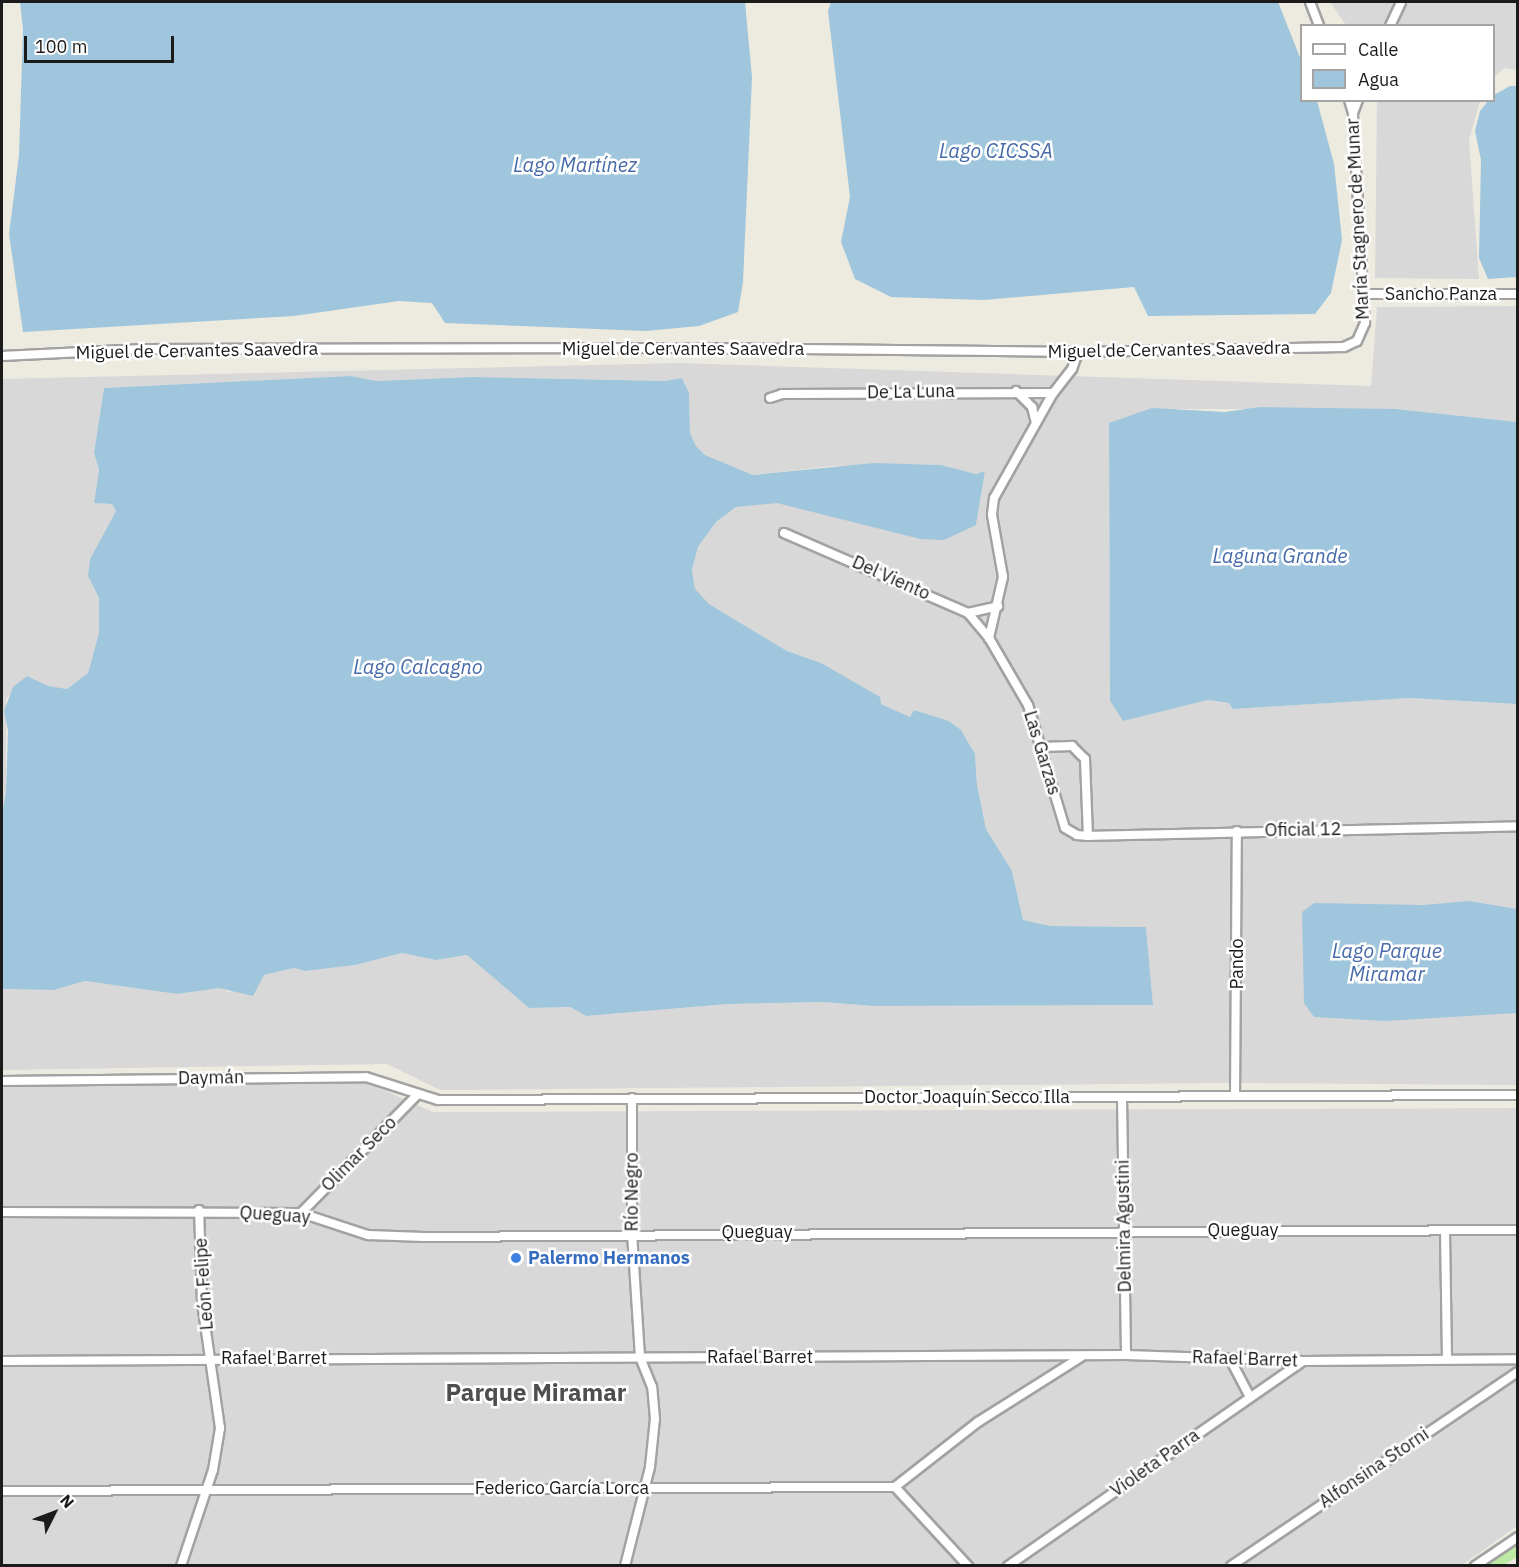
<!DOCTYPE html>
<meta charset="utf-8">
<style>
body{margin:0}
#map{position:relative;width:1519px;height:1567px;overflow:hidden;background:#edeae0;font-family:"IBM Plex Sans",sans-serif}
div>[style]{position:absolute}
.residential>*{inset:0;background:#d9d8d8}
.grass>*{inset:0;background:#bce9a4}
.water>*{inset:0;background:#9fc6dc}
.roads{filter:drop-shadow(2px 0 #a2a2a2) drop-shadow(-2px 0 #a2a2a2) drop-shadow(0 2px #a2a2a2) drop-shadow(0 -2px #a2a2a2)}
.street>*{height:8px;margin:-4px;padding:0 4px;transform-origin:4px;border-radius:4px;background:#fff}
.dots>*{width:16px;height:16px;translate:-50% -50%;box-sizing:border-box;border:3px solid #fff;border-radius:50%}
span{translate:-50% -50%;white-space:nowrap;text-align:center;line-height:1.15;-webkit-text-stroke:5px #fff;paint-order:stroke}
.street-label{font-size:18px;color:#1b1b1b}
.shop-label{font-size:18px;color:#366cbe;font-weight:700}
.left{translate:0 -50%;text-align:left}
.water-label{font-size:20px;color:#476baa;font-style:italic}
.district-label{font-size:24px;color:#4e4e4e;font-weight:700}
.frame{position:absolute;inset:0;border:3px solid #1b1b1b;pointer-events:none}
.legend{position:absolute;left:1300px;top:24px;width:195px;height:78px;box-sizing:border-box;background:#fff;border:2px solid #a4a4a4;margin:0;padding:8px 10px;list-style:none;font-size:18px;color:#1b1b1b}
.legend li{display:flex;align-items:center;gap:12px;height:30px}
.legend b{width:30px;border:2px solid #a4a4a4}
.north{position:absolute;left:24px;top:1483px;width:60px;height:60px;-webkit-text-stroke:4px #fff;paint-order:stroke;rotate:48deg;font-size:16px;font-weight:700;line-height:24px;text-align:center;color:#1b1b1b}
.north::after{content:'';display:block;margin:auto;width:21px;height:27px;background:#1b1b1b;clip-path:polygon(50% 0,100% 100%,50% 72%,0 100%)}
.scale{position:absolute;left:24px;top:36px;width:150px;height:27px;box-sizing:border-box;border:3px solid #1b1b1b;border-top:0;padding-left:8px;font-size:18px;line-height:21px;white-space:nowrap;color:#1b1b1b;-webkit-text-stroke:4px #fff;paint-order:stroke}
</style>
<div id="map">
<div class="residential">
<div style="clip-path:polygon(1330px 2px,1517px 2px,1517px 70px,1504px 68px,1494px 77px,1494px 26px,1346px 25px)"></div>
<div style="clip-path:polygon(1377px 101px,1480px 101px,1469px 140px,1479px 279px,1375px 278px)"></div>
<div style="clip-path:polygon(1517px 306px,1517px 422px,1396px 409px,1176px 409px,1109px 457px,1110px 701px,1123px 721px,1208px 700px,1229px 703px,1233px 709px,1410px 698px,1517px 704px,1517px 1085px,1227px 1083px,440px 1090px,387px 1064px,2px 1070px,2px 989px,54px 990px,85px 981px,177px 994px,219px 987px,229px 992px,258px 984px,264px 975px,294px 968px,305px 971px,355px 965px,402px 953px,436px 960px,467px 955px,529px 1008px,570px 1007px,586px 1016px,728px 1004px,823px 1002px,873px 1006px,1153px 1005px,1146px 927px,1051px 926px,1023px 920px,1012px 871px,986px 829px,977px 785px,975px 754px,961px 730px,949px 721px,914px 710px,910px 717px,881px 704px,821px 663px,787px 651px,760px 635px,709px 604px,695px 590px,692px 570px,698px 547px,716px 522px,736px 507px,777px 502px,920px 539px,976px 525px,985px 471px,976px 474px,941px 465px,911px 464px,832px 466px,753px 475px,705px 455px,696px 446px,690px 433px,689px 393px,682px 378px,664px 381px,472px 377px,377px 381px,350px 376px,104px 388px,94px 453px,99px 470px,94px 503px,112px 504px,116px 511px,90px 559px,88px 576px,99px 598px,99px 633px,88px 673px,67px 689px,48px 687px,27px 676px,6px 699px,6px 792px,2px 814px,2px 379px,678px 363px,1371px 386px,1377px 307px)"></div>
<div style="clip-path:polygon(368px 1083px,433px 1112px,1517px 1108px,1517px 1526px,1461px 1566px,2px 1565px,2px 1087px)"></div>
</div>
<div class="grass">
<div style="clip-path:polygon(1517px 1544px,1517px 1557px,1504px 1565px,1485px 1565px)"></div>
</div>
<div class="water">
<div style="clip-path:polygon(20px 2px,745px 2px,752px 77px,743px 282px,738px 312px,699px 326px,646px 331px,445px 323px,432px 303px,399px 301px,294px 316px,23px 332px,9px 234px,19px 155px,23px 29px)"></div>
<div style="clip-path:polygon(831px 2px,1278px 2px,1301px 60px,1302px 100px,1317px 101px,1334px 164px,1342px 240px,1331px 293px,1315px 314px,1148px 316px,1134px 287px,984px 300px,891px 297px,855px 279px,841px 242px,850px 197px,828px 11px)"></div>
<div style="clip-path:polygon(1510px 86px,1518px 86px,1517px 277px,1488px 279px,1479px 258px,1481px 160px,1475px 131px,1480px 111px,1488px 101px,1494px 100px,1494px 95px)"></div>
<div style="clip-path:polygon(350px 376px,377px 381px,472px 377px,664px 381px,682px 378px,689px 393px,690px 433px,696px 446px,705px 455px,753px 475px,874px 463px,941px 465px,976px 474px,985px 471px,976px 525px,944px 540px,920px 539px,777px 503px,736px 507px,716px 522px,698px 547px,692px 570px,695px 589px,709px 604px,787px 651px,821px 663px,880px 697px,881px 704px,910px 717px,914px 710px,949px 721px,961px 730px,975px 754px,977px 785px,986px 829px,1012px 871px,1023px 920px,1051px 926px,1146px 927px,1153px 1005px,873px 1006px,823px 1002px,728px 1004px,586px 1016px,570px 1007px,529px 1008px,467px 955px,436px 960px,402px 953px,355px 965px,305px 971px,294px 968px,264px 975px,253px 996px,219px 988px,177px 994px,85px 981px,54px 990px,2px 989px,2px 814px,6px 792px,8px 731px,4px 711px,13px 687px,27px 676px,48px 686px,67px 689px,88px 673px,99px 633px,99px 598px,88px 576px,90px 559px,116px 511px,112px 504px,94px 503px,99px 470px,94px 453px,104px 388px)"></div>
<div style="clip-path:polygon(1260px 407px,1396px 409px,1517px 422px,1517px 704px,1410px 698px,1233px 709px,1229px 703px,1208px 700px,1123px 721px,1110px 701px,1109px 423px,1152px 408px,1225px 412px)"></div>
<div style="clip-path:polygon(1469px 901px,1517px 909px,1517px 1013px,1385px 1021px,1314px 1017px,1304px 1003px,1302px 912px,1314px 903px,1423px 905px)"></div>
</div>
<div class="roads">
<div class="street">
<div style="left:1310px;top:2px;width:26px;rotate:69deg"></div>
<div style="left:1390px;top:26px;width:26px;rotate:-65deg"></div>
<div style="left:1353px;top:113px;width:14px;rotate:-69deg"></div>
<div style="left:1365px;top:294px;width:153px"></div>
<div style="left:1078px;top:352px;width:18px;rotate:109deg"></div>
<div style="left:1072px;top:369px;width:31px;rotate:128deg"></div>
<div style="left:1053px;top:393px;width:120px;rotate:119.3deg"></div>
<div style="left:994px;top:498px;width:17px;rotate:97deg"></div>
<div style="left:992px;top:515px;width:63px;rotate:79.9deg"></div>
<div style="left:1003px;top:577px;width:63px;rotate:102.9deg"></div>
<div style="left:989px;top:638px;width:78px;rotate:59.8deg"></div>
<div style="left:1028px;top:705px;width:128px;rotate:73.3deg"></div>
<div style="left:1065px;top:828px;width:14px;rotate:30deg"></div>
<div style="left:1077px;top:835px;width:11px;rotate:5deg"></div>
<div style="left:1088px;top:836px;width:430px;rotate:-1.3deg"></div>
<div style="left:2px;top:356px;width:142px;rotate:-2.8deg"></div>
<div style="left:144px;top:349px;width:558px;rotate:-0.1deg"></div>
<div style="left:702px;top:348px;width:376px;rotate:0.6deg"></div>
<div style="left:1078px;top:352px;width:266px;rotate:-1.1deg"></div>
<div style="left:1344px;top:347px;width:14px;rotate:-25deg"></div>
<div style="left:1357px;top:341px;width:20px;rotate:-66deg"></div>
<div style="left:1365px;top:323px;width:210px;rotate:-93.3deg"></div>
<div style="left:1353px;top:113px;width:14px;rotate:-107deg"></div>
<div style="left:1016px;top:391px;width:23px;rotate:45deg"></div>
<div style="left:1032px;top:407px;width:16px;rotate:76deg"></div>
<div style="left:770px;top:398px;width:13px;rotate:-18deg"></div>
<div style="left:782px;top:394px;width:271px;rotate:-0.2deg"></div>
<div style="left:784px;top:533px;width:201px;rotate:23.5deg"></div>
<div style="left:968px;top:613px;width:31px;rotate:-13deg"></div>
<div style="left:968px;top:613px;width:33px;rotate:50deg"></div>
<div style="left:1042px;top:747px;width:30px;rotate:-2deg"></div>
<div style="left:1072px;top:746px;width:18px;rotate:45deg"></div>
<div style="left:1085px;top:759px;width:77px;rotate:87.8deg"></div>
<div style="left:2px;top:1081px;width:364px;rotate:-0.6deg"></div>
<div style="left:366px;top:1077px;width:76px;rotate:17.7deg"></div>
<div style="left:438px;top:1100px;width:1080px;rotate:-0.27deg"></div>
<div style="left:1235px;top:1096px;width:265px;rotate:-89.6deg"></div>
<div style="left:1122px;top:1097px;width:258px;rotate:89.1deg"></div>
<div style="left:2px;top:1212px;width:299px;rotate:0.2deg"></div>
<div style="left:301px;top:1213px;width:71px;rotate:18.2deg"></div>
<div style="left:368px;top:1235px;width:56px;rotate:2deg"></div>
<div style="left:424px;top:1237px;width:1094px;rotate:-0.37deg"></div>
<div style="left:301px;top:1213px;width:165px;rotate:-45.5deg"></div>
<div style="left:1445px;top:1231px;width:128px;rotate:89.1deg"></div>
<div style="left:1230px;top:1359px;width:43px;rotate:62.2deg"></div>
<div style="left:2px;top:1361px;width:1124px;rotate:-0.31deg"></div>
<div style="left:1126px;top:1355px;width:178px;rotate:1.9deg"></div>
<div style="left:1304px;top:1361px;width:214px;rotate:-0.5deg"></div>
<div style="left:895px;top:1487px;width:108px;rotate:47.3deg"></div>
<div style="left:2px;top:1491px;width:893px;rotate:-0.26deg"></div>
<div style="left:895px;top:1487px;width:105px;rotate:-38.1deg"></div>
<div style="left:978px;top:1422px;width:122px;rotate:-32.3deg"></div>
<div style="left:181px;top:1566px;width:101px;rotate:-71.6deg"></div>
<div style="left:213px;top:1470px;width:43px;rotate:-80.5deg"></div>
<div style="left:220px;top:1428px;width:126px;rotate:-98.2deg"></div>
<div style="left:202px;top:1303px;width:93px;rotate:-91.8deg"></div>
<div style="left:625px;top:1566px;width:102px;rotate:-75.8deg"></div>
<div style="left:650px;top:1467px;width:48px;rotate:-84.1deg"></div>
<div style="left:655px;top:1419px;width:32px;rotate:-95deg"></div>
<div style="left:652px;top:1387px;width:32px;rotate:-112deg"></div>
<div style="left:640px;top:1357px;width:124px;rotate:-93.7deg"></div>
<div style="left:632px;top:1233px;width:135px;rotate:-90deg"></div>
<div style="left:1008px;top:1566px;width:359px;rotate:-34.8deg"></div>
<div style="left:1231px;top:1566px;width:346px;rotate:-34.1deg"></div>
<div style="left:1475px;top:1566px;width:52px;rotate:-34deg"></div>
</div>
</div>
<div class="dots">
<div style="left:516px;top:1258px;background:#3f7fe0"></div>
</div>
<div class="street-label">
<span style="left:1358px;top:219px;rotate:-93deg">María Stagnero de Munar</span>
<span style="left:1441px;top:294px">Sancho Panza</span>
<span style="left:683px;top:349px">Miguel de Cervantes Saavedra</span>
<span style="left:1169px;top:350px;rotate:-1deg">Miguel de Cervantes Saavedra</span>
<span style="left:197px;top:351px;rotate:-1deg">Miguel de Cervantes Saavedra</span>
<span style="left:911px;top:392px;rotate:-1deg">De La Luna</span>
<span style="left:891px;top:578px;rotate:24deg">Del Viento</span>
<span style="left:1042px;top:753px;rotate:73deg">Las Garzas</span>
<span style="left:1303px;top:830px;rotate:-1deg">Oficial 12</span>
<span style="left:1237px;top:964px;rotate:-90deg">Pando</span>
<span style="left:211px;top:1078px;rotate:-1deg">Daymán</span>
<span style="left:967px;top:1097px">Doctor Joaquín Secco Illa</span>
<span style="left:359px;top:1154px;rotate:-45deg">Olimar Seco</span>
<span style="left:632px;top:1192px;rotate:-90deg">Río Negro</span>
<span style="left:275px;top:1215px;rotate:4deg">Queguay</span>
<span style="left:1124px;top:1226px;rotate:-91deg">Delmira Agustini</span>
<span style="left:1243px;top:1230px">Queguay</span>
<span style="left:757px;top:1232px">Queguay</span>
<span style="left:204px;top:1284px;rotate:-94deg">León Felipe</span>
<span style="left:760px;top:1357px">Rafael Barret</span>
<span style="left:274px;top:1358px">Rafael Barret</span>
<span style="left:1245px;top:1359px;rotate:2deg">Rafael Barret</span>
<span style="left:1155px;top:1463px;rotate:-35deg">Violeta Parra</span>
<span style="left:1374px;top:1468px;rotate:-34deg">Alfonsina Storni</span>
<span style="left:562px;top:1488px">Federico García Lorca</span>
</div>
<div class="shop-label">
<span class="left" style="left:528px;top:1258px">Palermo Hermanos</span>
</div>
<div class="water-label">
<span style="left:996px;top:150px">Lago CICSSA</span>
<span style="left:575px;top:164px">Lago Martínez</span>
<span style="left:1280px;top:555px">Laguna Grande</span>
<span style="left:418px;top:666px">Lago Calcagno</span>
<span style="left:1387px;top:962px">Lago Parque<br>Miramar</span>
</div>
<div class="district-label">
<span style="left:536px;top:1393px">Parque Miramar</span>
</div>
<div class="frame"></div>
<ul class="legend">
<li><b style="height:8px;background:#fff"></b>Calle</li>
<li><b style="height:16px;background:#9fc6dc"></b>Agua</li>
</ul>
<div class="north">N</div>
<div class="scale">100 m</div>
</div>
